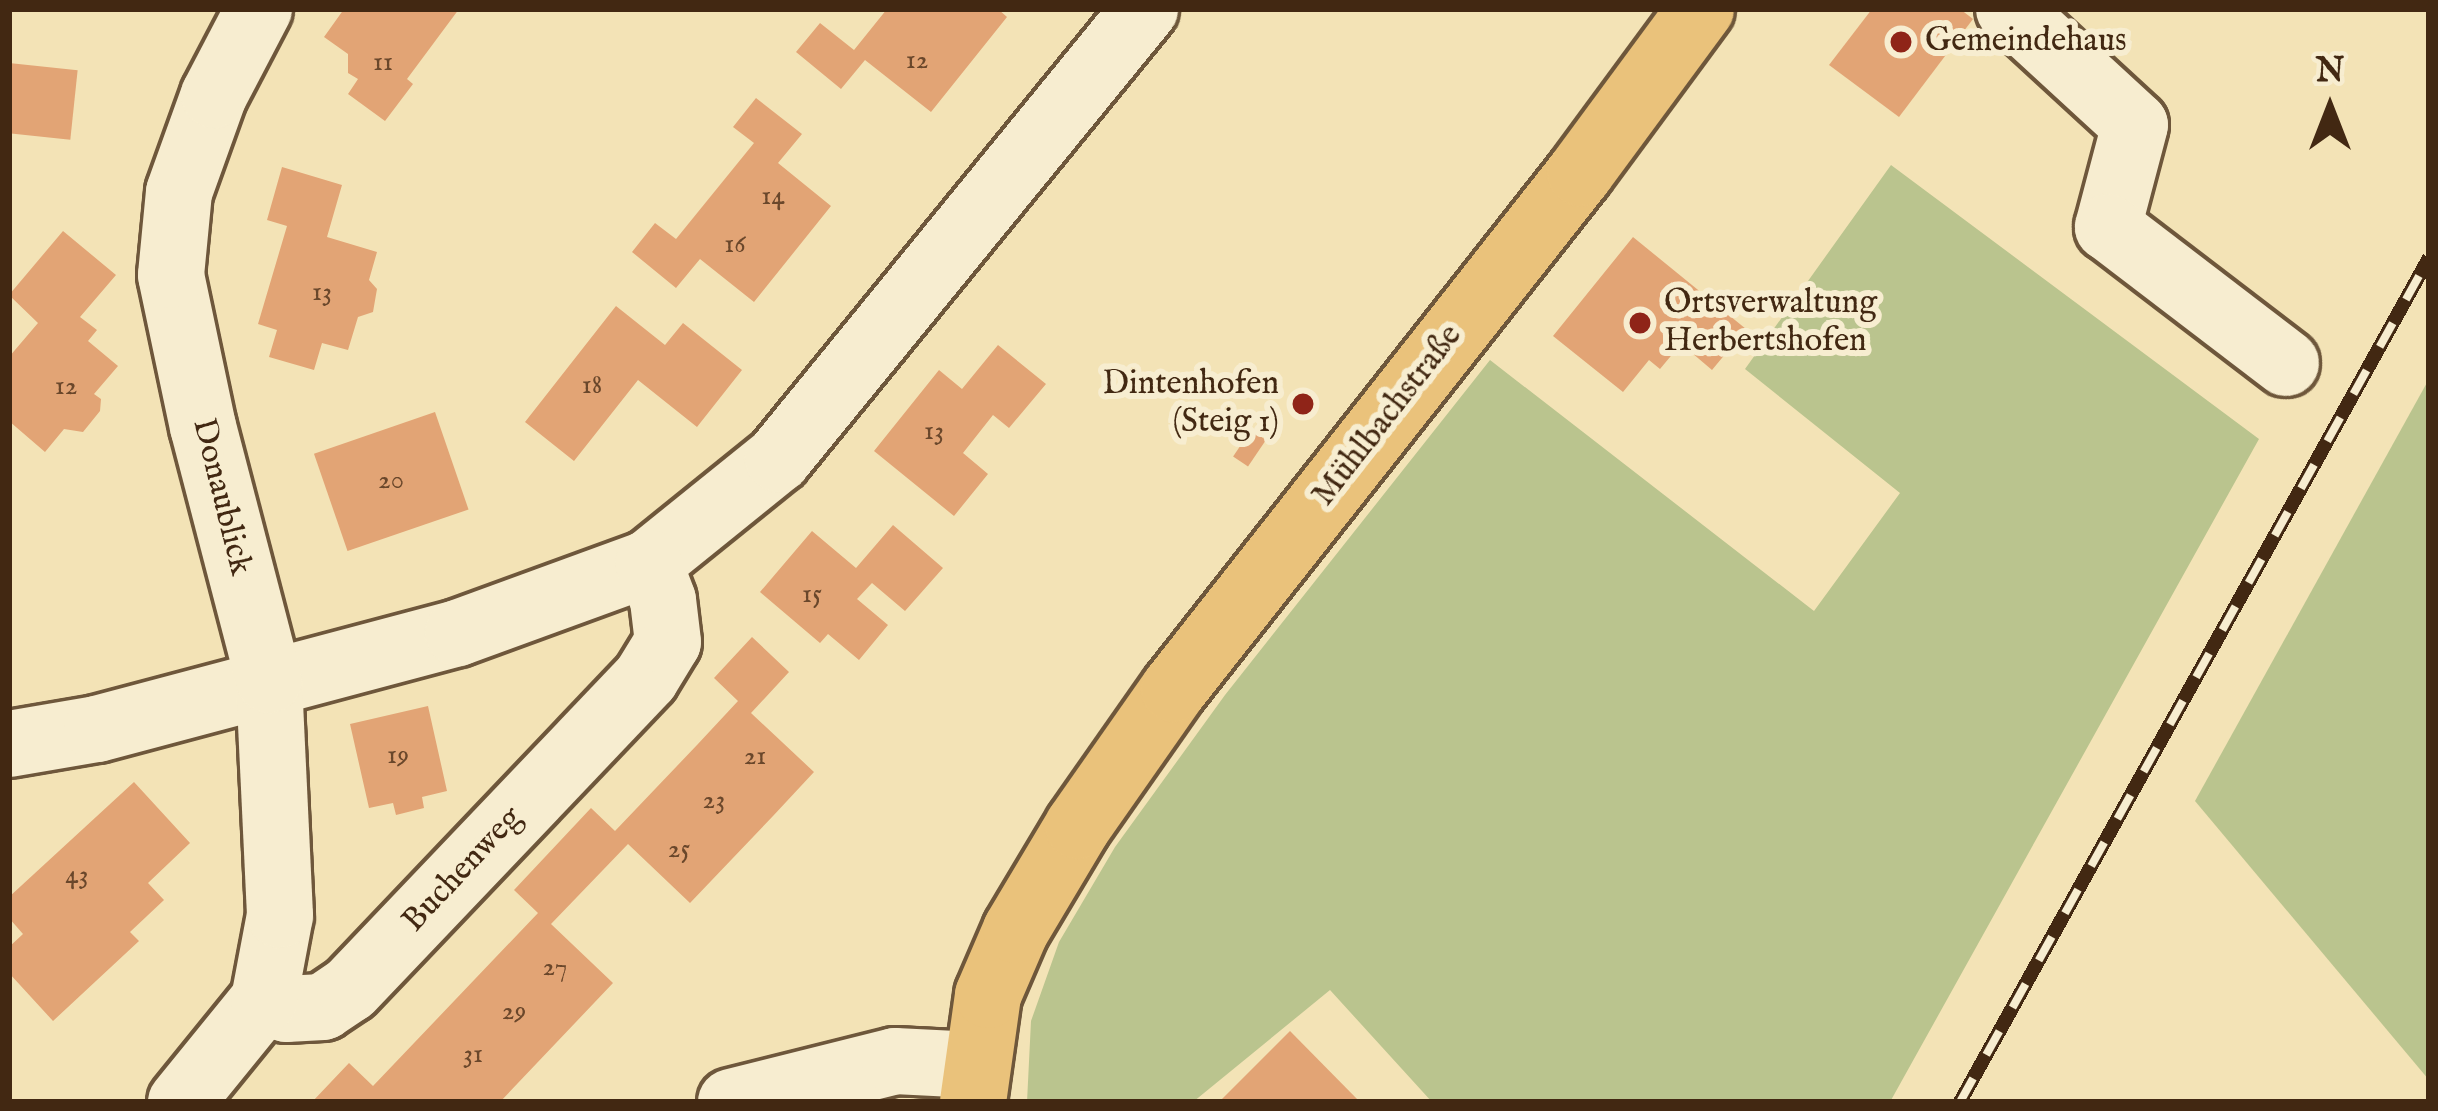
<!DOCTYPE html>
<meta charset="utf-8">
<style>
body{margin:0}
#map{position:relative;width:2438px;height:1111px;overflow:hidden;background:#f3e3b6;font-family:"IM FELL English",serif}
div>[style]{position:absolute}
.green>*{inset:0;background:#bac48e}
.building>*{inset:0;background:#e2a475;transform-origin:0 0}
.roads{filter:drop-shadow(3px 0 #6e573b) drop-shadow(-3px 0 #6e573b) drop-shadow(0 3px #6e573b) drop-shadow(0 -3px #6e573b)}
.minor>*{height:66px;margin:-33px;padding:0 33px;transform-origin:33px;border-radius:33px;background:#f7edd0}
.major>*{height:66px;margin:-33px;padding:0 33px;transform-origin:33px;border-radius:33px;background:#eac27b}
.rail>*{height:14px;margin-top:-7px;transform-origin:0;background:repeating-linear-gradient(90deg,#f7edd0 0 27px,#422812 0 54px);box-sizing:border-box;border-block:3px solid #422812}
.dots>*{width:33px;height:33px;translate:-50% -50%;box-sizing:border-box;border:6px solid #f7edd0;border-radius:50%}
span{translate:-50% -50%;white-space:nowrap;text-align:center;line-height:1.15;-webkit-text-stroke:12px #f7edd0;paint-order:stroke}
.number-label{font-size:27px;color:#6a472b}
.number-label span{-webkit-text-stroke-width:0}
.poi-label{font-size:33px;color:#422812}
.left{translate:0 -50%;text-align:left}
.right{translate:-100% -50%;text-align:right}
.street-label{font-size:33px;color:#422812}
.frame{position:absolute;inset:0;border:12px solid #422812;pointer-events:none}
.north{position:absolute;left:2270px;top:48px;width:120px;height:120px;-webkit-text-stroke:9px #f7edd0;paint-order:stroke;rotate:0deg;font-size:33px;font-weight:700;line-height:48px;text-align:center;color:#422812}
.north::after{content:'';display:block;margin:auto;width:42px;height:54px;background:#422812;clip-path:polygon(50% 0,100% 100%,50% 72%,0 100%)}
</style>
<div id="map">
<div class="green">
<div style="clip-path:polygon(1891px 165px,2259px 439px,1890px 1102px,1432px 1102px,1330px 990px,1193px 1102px,1027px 1102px,1031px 1021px,1059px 942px,1115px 847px,1225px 695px,1490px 360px,1814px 611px,1900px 493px,1745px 369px)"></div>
<div style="clip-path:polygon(2429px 379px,2429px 1080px,2195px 801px)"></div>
</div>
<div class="building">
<div style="clip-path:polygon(344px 9px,459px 9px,407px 79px,413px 84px,385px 121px,348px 94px,358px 79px,348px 73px,348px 54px,324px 37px)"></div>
<div style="clip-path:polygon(887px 9px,998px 9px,1007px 17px,931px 112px,865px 60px,841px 89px,796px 52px,820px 23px,854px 50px)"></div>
<div style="clip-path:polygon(1872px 9px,1960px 9px,1973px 19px,1899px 117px,1829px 65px)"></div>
<div style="left:9px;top:63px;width:69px;height:70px;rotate:6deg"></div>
<div style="clip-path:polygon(756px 98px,802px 134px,778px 163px,831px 206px,754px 302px,700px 259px,676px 288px,632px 252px,655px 223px,676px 239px,754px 143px,733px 127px)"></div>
<div style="clip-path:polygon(282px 167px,342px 185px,327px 237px,377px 252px,369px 280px,377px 289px,373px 312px,358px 317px,348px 350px,322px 343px,314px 370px,269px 357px,277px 330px,258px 324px,287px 226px,267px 220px)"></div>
<div style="clip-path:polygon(63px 231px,116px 275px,80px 317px,97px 330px,88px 341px,118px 366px,94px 394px,101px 399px,100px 411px,83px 432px,64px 429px,45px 452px,9px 421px,9px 357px,38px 323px,9px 295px)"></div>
<div style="clip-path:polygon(1633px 237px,1746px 329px,1712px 370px,1692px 353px,1702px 342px,1690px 333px,1660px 369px,1649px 360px,1623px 392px,1553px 336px)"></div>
<div style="clip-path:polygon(616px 306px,665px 345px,683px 323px,742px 370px,697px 427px,638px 380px,574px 461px,525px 422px)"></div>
<div style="clip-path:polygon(998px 345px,1046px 384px,1009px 428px,993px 415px,963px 453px,988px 474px,954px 516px,874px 451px,939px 370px,962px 389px)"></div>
<div style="left:435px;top:412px;width:103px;height:128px;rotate:71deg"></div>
<div style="left:1251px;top:430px;width:18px;height:32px;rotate:34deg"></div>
<div style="clip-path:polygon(893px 525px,943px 568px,905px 611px,872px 583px,857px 599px,888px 625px,859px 660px,828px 634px,820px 643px,760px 592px,812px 531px,856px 568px)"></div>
<div style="clip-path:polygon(752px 637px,789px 672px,751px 713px,814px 772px,773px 816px,690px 903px,628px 844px,551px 924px,613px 983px,500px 1102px,312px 1102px,349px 1063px,373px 1086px,538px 913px,514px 890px,591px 808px,615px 831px,697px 745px,738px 701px,714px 678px)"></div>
<div style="clip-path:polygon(428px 706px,447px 791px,422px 797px,424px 808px,396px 815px,393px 803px,369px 808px,350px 724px)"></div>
<div style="clip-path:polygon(134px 782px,190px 843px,148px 883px,164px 900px,130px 932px,139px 941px,53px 1021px,9px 973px,9px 947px,23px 934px,9px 918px,9px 897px)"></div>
<div style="clip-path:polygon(1290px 1031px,1360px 1102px,1219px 1102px)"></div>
</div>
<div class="roads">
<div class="minor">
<div style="left:2009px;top:9px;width:171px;rotate:42.6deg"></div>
<div style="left:2135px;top:125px;width:106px;rotate:104.8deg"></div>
<div style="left:2108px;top:227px;width:224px;rotate:37.4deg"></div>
<div style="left:9px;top:744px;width:89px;rotate:-9.7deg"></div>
<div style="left:97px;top:729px;width:374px;rotate:-14.9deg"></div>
<div style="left:458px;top:633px;width:203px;rotate:-20.1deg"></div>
<div style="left:649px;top:563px;width:166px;rotate:-38.9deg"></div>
<div style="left:778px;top:459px;width:581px;rotate:-50.8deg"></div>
<div style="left:264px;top:1000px;width:24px;rotate:22deg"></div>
<div style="left:286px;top:1009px;width:37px;rotate:-3deg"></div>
<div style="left:323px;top:1007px;width:32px;rotate:-34deg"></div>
<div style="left:350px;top:989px;width:429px;rotate:-46.4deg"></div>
<div style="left:646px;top:678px;width:42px;rotate:-58.6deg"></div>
<div style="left:668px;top:642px;width:42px;rotate:-96.8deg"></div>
<div style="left:663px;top:600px;width:40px;rotate:-111deg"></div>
<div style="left:181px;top:1102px;width:132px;rotate:-50.9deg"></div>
<div style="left:264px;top:1000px;width:86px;rotate:-79.3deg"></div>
<div style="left:280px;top:915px;width:235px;rotate:-92.7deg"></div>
<div style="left:269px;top:680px;width:261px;rotate:-104.6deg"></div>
<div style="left:203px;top:427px;width:155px;rotate:-101.9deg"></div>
<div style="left:171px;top:275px;width:83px;rotate:-84.5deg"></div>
<div style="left:179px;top:192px;width:103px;rotate:-70.2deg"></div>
<div style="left:214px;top:95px;width:97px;rotate:-62.4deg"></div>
<div style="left:731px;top:1102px;width:169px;rotate:-14deg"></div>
<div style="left:895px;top:1061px;width:80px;rotate:2.9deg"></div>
</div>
<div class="major">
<div style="left:973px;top:1102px;width:108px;rotate:-82deg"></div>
<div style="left:988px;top:995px;width:71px;rotate:-66.7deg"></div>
<div style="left:1016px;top:930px;width:121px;rotate:-59.2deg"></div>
<div style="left:1078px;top:826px;width:167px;rotate:-55deg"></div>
<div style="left:1174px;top:689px;width:657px;rotate:-51.8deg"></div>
<div style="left:1580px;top:173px;width:204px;rotate:-53.6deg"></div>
</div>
</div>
<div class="rail">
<div style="left:1960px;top:1102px;width:966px;rotate:-60.94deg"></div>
</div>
<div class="dots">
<div style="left:1901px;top:42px;background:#8f2418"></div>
<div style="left:1640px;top:323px;background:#8f2418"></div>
<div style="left:1303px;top:404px;background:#8f2418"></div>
</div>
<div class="number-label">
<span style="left:917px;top:62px">12</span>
<span style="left:383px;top:64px">11</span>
<span style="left:773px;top:198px">14</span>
<span style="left:735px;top:246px">16</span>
<span style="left:322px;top:294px">13</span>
<span style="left:592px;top:387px">18</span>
<span style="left:66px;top:388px">12</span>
<span style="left:934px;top:433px">13</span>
<span style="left:391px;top:482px">20</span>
<span style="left:812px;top:596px">15</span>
<span style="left:398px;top:757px">19</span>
<span style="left:755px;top:758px">21</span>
<span style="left:714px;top:802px">23</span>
<span style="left:679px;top:851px">25</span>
<span style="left:77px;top:877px">43</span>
<span style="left:555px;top:969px">27</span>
<span style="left:514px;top:1013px">29</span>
<span style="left:473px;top:1056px">31</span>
</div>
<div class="poi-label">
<span class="left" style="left:1925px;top:42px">Gemeindehaus</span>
<span class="left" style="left:1664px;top:323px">Ortsverwaltung<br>Herbertshofen</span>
<span class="right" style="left:1279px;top:404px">Dintenhofen<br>(Steig 1)</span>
</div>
<div class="street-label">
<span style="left:1388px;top:416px;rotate:-52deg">Mühlbachstraße</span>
<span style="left:221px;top:497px;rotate:76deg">Donaublick</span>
<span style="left:463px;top:870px;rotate:-47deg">Buchenweg</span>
</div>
<div class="frame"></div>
<div class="north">N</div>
</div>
